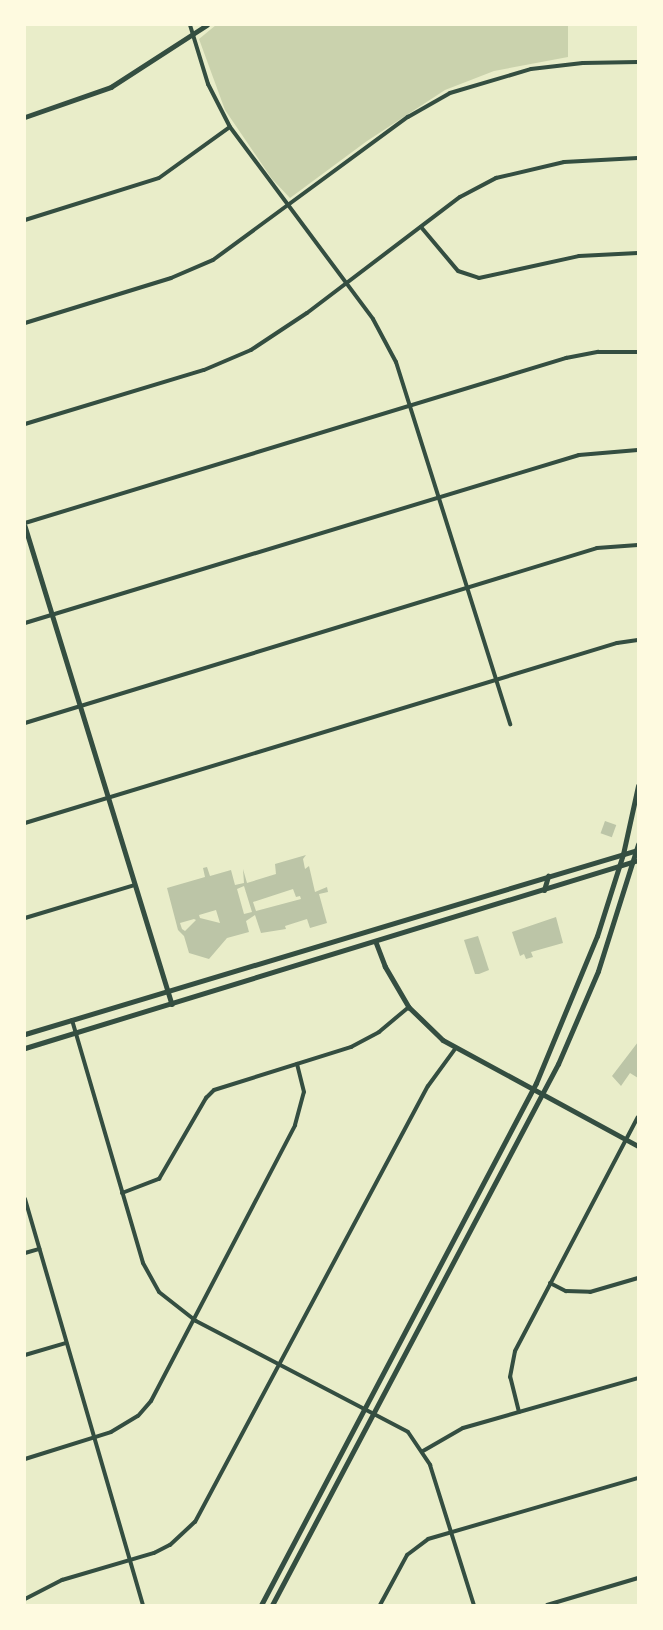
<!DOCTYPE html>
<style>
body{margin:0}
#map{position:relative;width:663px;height:1630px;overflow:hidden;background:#e9edc9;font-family:Cabin,sans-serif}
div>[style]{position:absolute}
.green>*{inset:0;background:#cad2ad}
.building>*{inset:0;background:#bcc5a7;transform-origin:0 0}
.minor>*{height:4px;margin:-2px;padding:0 2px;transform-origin:2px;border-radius:2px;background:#344e41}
.tertiary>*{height:4.5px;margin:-2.25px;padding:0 2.25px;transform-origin:2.25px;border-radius:2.25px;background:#344e41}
.secondary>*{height:5px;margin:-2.5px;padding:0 2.5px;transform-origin:2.5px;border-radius:2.5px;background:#344e41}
span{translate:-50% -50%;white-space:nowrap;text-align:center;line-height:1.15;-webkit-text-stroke:5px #fefae0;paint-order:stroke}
.frame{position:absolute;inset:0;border:26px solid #fefae0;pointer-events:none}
</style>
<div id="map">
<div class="green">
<div style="clip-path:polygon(216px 25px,568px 25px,568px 57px,494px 71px,445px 90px,367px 141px,290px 198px,272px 179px,225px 110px,199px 39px)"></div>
</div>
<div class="building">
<div style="left:605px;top:821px;width:12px;height:13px;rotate:20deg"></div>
<div style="clip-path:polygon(evenodd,306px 855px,303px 859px,305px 869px,309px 866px,315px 892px,327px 887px,328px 892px,319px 894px,327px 923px,310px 928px,307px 919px,285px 926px,286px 929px,261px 933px,255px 915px,246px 921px,249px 932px,227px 938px,209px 959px,189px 953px,184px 936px,178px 930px,167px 888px,205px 877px,203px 868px,207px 867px,210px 876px,231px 870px,235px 885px,244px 883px,243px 869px,247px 883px,276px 874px,275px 864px,306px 855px,244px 886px,252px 912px,244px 914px,237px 889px,244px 886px,306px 855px,293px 889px,296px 897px,300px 896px,301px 899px,256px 911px,253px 902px,293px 889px,306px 855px,216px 910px,220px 923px,200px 918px,199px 915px,216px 910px,306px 855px,194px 919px,196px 920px,185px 931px,182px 929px,180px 923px,194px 919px)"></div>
<div style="clip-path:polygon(556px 917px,563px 943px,531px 952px,533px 957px,526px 959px,524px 954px,520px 956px,512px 932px)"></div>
<div style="clip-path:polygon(478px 936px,489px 970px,479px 974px,475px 974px,464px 940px)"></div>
<div style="clip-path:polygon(638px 1042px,638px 1078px,630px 1073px,621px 1086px,612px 1076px)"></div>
</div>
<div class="minor">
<div style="left:190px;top:25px;width:62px;rotate:73deg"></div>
<div style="left:208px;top:84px;width:48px;rotate:62.9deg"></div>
<div style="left:230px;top:127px;width:239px;rotate:53.3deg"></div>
<div style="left:373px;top:319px;width:49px;rotate:61.9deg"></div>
<div style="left:396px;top:362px;width:380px;rotate:72.5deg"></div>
<div style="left:25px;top:220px;width:140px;rotate:-17.4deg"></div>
<div style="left:159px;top:178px;width:87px;rotate:-35.7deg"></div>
<div style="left:421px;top:227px;width:57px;rotate:49.9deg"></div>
<div style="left:458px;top:271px;width:22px;rotate:18deg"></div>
<div style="left:479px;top:278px;width:102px;rotate:-12.4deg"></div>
<div style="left:579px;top:256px;width:59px;rotate:-2.9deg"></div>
<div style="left:25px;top:323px;width:153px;rotate:-17.1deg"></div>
<div style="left:171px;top:278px;width:46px;rotate:-23.2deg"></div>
<div style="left:213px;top:260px;width:242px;rotate:-36.3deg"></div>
<div style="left:408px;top:117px;width:48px;rotate:-29.7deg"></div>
<div style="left:450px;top:93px;width:84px;rotate:-16.5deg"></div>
<div style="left:531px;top:69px;width:52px;rotate:-6.6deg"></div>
<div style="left:583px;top:63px;width:55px;rotate:-1deg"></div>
<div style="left:25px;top:424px;width:187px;rotate:-16.8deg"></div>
<div style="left:204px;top:370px;width:51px;rotate:-23.1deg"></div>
<div style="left:251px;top:350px;width:67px;rotate:-33.5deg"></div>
<div style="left:307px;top:313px;width:192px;rotate:-37.2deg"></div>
<div style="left:460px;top:197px;width:41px;rotate:-27.8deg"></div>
<div style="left:496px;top:178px;width:70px;rotate:-13.2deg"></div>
<div style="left:564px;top:162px;width:74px;rotate:-3.1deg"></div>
<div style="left:25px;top:523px;width:566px;rotate:-16.96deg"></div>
<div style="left:566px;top:358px;width:33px;rotate:-11deg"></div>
<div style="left:598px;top:352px;width:40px"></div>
<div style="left:25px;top:623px;width:579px;rotate:-16.87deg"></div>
<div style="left:579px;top:455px;width:59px;rotate:-4.8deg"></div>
<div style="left:25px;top:723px;width:598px;rotate:-17.01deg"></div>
<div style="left:597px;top:548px;width:41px;rotate:-4.2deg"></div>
<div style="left:25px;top:823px;width:619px;rotate:-16.91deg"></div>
<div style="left:617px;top:643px;width:21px;rotate:-8deg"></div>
<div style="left:25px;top:918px;width:115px;rotate:-16.7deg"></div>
<div style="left:72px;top:1020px;width:253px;rotate:73.7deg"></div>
<div style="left:143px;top:1263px;width:33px;rotate:61deg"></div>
<div style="left:159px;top:1292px;width:47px;rotate:38.1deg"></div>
<div style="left:196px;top:1321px;width:239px;rotate:27.6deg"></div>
<div style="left:408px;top:1432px;width:40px;rotate:56deg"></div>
<div style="left:430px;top:1465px;width:147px;rotate:72.6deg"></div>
<div style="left:122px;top:1193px;width:40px;rotate:-21deg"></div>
<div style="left:159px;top:1179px;width:94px;rotate:-59.9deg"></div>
<div style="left:206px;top:1098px;width:11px;rotate:-45deg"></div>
<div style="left:214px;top:1090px;width:144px;rotate:-17.4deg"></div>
<div style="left:351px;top:1047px;width:32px;rotate:-28deg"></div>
<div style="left:379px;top:1032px;width:39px;rotate:-40deg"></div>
<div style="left:25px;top:1199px;width:423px;rotate:73.8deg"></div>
<div style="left:25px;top:1253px;width:15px;rotate:-16deg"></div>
<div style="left:550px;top:1283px;width:18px;rotate:27deg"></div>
<div style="left:566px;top:1291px;width:24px;rotate:2deg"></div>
<div style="left:590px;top:1292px;width:50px;rotate:-16.3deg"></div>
<div style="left:25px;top:1355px;width:43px;rotate:-16.3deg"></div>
<div style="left:519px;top:1412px;width:36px;rotate:-104deg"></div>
<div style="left:510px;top:1377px;width:26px;rotate:-79deg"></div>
<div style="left:515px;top:1351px;width:264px;rotate:-62.3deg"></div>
<div style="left:423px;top:1451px;width:46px;rotate:-29.9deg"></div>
<div style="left:463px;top:1428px;width:182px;rotate:-15.9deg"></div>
<div style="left:25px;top:1459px;width:90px;rotate:-17.4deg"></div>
<div style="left:111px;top:1432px;width:31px;rotate:-31deg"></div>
<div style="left:138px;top:1416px;width:20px;rotate:-49deg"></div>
<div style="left:151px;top:1401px;width:311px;rotate:-62.4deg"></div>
<div style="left:295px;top:1125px;width:34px;rotate:-75deg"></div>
<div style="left:304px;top:1092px;width:29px;rotate:-104deg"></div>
<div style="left:25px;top:1599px;width:42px;rotate:-27.2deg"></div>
<div style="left:62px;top:1580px;width:96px;rotate:-16.4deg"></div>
<div style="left:154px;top:1553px;width:18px;rotate:-27deg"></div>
<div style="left:170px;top:1545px;width:34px;rotate:-43deg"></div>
<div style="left:195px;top:1522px;width:494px;rotate:-61.9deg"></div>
<div style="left:428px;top:1086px;width:46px;rotate:-53.9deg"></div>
<div style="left:380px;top:1605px;width:57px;rotate:-61.6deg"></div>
<div style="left:407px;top:1555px;width:26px;rotate:-37deg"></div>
<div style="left:428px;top:1539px;width:219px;rotate:-16.2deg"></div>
<div style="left:547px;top:1605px;width:95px;rotate:-16.5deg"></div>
</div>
<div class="tertiary">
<div style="left:25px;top:117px;width:91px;rotate:-19.2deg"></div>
<div style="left:111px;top:87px;width:114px;rotate:-32.9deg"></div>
<div style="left:25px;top:526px;width:500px;rotate:72.91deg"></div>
<div style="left:376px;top:942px;width:26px;rotate:69deg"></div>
<div style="left:385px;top:966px;width:48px;rotate:59.7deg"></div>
<div style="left:409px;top:1007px;width:47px;rotate:44.1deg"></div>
<div style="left:443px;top:1040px;width:222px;rotate:28.5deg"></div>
</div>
<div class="secondary">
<div style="left:544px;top:890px;width:15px;rotate:-74deg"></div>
<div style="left:25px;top:1034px;width:639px;rotate:-16.73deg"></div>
<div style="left:25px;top:1048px;width:641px;rotate:-17.05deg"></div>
<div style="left:261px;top:1605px;width:590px;rotate:-62.22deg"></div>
<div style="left:536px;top:1083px;width:159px;rotate:-67.5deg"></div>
<div style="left:597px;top:936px;width:86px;rotate:-72.4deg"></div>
<div style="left:623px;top:854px;width:70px;rotate:-77.6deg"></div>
<div style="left:272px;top:1605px;width:612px;rotate:-62.14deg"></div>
<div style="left:558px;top:1064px;width:101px;rotate:-66.7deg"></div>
<div style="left:598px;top:971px;width:133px;rotate:-72.5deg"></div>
</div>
<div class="frame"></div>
</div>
